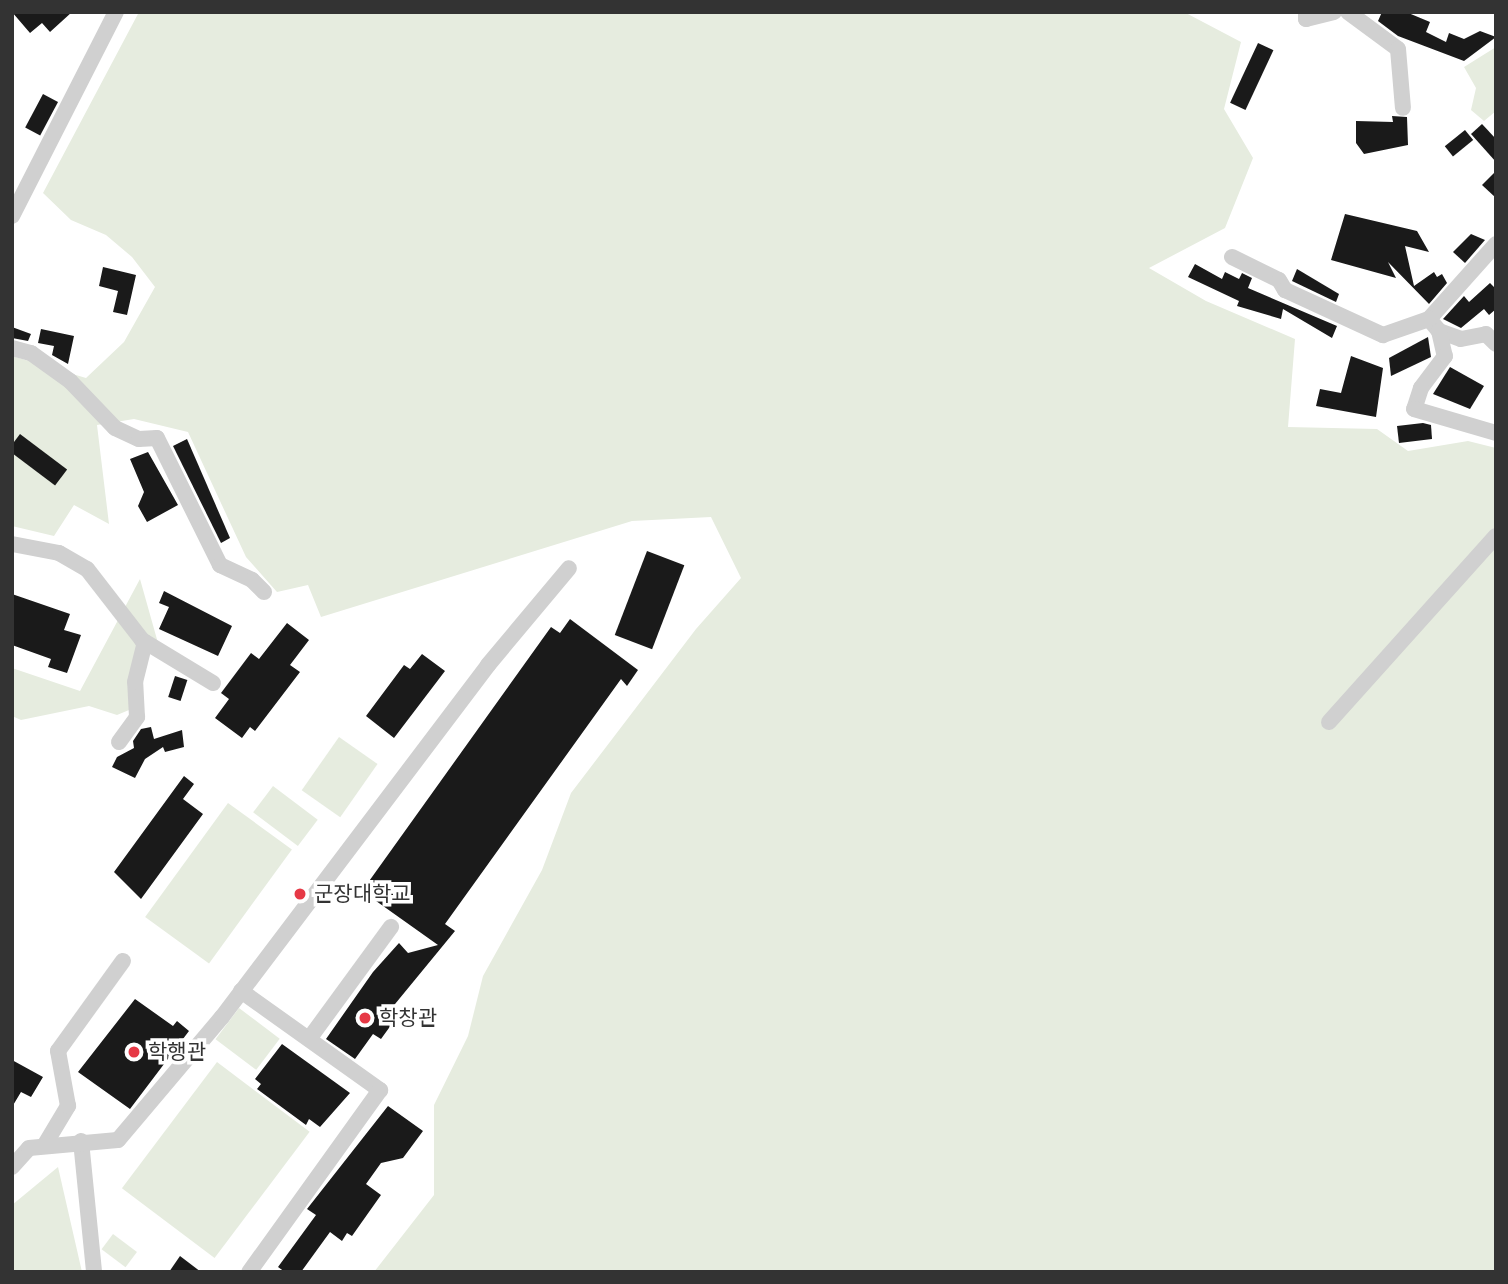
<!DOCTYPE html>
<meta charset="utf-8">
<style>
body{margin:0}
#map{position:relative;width:1508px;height:1284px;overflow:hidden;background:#fff;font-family:Arial,"Noto Sans KR",sans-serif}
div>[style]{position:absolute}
.green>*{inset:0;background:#e6ecdf;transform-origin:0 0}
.building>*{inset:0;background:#1a1a1a;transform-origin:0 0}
.minor>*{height:16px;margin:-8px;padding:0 8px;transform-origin:8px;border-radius:8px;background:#d0d0d0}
.dots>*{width:19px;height:19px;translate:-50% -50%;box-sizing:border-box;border:4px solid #fff;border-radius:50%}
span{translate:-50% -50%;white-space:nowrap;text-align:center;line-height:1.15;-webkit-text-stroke:7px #fff;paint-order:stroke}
.poi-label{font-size:21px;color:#333}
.left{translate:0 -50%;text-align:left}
.frame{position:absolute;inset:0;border:14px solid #333;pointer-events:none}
</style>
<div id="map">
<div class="green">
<div style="clip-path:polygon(139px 12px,1184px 12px,1241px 42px,1224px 109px,1253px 158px,1225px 228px,1149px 268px,1206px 301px,1295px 339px,1288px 427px,1377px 429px,1408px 451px,1468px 441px,1496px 448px,1496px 1272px,374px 1272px,434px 1195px,434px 1105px,468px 1036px,483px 976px,542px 870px,571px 793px,696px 629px,741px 578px,711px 517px,632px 521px,321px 617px,308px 585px,277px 592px,246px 557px,188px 432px,134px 419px,97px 425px,109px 524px,74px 505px,54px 536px,12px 526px,12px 356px,86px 378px,124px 342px,155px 287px,132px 257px,106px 235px,71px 220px,43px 193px)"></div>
<div style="clip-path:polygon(1496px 47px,1496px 111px,1484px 121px,1471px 110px,1476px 88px,1464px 67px)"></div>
<div style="clip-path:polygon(140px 579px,158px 643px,136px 650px,129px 710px,117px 715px,89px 706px,21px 720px,12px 716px,12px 668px,80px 691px)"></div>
<div style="left:339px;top:737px;width:47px;height:65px;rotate:35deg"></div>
<div style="left:273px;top:786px;width:56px;height:33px;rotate:37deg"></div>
<div style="left:228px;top:803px;width:79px;height:141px;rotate:36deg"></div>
<div style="left:239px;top:1008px;width:51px;height:39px;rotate:37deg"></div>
<div style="left:217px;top:1062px;width:116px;height:158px;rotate:37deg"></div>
<div style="clip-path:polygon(58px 1167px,82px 1272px,12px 1272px,12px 1205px)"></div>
<div style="left:113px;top:1234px;width:30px;height:19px;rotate:37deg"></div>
</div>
<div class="building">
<div style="clip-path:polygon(12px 12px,72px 12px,50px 32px,42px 23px,30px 33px)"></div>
<div style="clip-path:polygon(1382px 12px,1406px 12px,1430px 22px,1426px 32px,1446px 42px,1449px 33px,1464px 39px,1480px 31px,1496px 37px,1464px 61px,1398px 36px,1378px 21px)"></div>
<div style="left:1258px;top:43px;width:17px;height:66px;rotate:25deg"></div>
<div style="left:43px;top:94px;width:17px;height:38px;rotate:28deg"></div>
<div style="clip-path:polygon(1392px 116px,1407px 117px,1408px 145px,1364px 154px,1356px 143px,1356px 121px,1393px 122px)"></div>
<div style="clip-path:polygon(1482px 124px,1496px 139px,1496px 162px,1471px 134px)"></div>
<div style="left:1465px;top:130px;width:13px;height:26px;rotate:51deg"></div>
<div style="clip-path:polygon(1496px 171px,1496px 198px,1482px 185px)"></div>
<div style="clip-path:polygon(1345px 214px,1417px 231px,1429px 252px,1405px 246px,1414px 286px,1434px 272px,1437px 277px,1442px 274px,1447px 283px,1429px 304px,1388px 262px,1396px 278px,1331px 260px)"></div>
<div style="clip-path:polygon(1471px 234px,1485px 240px,1465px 263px,1453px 252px)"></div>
<div style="clip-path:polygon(1195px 264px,1222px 279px,1225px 272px,1239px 279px,1242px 273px,1252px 278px,1248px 288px,1337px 326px,1332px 338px,1283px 309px,1281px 319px,1237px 306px,1239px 301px,1188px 277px)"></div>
<div style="clip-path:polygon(103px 267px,136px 275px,127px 315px,113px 312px,118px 291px,99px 286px)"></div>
<div style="clip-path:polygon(1297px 269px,1339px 294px,1336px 302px,1292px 281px)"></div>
<div style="clip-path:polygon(1490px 283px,1496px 289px,1496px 309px,1489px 315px,1484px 309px,1461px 328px,1443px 319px,1464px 296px,1469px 302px)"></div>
<div style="clip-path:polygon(12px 327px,31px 334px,28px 341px,12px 338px)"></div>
<div style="clip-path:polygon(41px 329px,74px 336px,68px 364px,52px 355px,54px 346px,38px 343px)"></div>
<div style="clip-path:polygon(1428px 337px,1431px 357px,1391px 376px,1389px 358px)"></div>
<div style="clip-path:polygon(1351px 356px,1383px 368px,1376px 417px,1316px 406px,1320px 389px,1341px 393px)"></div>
<div style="clip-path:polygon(1450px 367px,1484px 386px,1470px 409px,1433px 394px)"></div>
<div style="clip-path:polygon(1423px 423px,1431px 425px,1432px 439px,1399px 443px,1397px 426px)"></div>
<div style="left:20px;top:434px;width:59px;height:20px;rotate:37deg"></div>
<div style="clip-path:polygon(187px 439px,230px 538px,221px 543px,173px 446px)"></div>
<div style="clip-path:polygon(148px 452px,178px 505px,147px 522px,138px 506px,144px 492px,130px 459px)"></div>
<div style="left:647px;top:551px;width:40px;height:90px;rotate:21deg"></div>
<div style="clip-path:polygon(164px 591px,232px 626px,218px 656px,159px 629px,169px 607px,159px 603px)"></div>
<div style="clip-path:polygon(12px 594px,70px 614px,64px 630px,81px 635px,67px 673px,48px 667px,51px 659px,12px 645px)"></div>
<div style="clip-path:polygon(570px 619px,638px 670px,627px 686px,621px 679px,445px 924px,455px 931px,386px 1015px,394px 1021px,381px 1039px,373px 1034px,355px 1059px,326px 1039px,373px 972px,399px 943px,408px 953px,438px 945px,362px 891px,551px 627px,560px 633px)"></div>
<div style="clip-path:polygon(287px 623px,309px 640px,290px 665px,300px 672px,255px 731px,250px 727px,242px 738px,215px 718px,229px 699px,221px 693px,251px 653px,259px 659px)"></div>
<div style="clip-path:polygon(422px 654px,445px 671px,394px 738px,366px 716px,404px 665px,410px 669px)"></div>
<div style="left:175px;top:676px;width:13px;height:22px;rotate:18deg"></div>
<div style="clip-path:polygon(151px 727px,154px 739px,182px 730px,184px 747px,165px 752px,163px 747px,145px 759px,135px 778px,112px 767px,117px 757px,134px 748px,133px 741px,141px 729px)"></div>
<div style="clip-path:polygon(184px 776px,194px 784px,183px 799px,203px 814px,141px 899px,114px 872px)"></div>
<div style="clip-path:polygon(135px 999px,173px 1026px,177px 1021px,189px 1031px,130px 1109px,78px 1072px)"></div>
<div style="clip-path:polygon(282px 1044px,350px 1093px,320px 1127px,309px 1119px,306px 1125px,257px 1089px,261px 1084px,255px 1079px)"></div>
<div style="clip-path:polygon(12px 1060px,43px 1077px,31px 1097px,21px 1092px,12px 1107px)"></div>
<div style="clip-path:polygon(388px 1106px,423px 1131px,403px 1158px,381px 1163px,366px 1184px,381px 1195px,352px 1236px,347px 1233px,342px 1241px,330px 1232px,301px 1272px,285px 1272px,278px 1267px,316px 1215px,307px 1209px)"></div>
<div style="clip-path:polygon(180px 1256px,201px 1272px,169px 1272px)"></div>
</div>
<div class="minor">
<div style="left:1306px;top:12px;width:7px;rotate:90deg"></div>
<div style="left:1306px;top:19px;width:29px;rotate:-14deg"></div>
<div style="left:1348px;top:12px;width:62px;rotate:36.5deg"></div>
<div style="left:1398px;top:49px;width:59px;rotate:85.2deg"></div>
<div style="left:12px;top:216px;width:229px;rotate:-63deg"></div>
<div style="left:1496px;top:244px;width:101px;rotate:131.8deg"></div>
<div style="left:1429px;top:319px;width:16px;rotate:50deg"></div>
<div style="left:1439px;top:331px;width:23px;rotate:20deg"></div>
<div style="left:1461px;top:339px;width:25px;rotate:-11deg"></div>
<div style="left:1486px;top:334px;width:14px;rotate:45deg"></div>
<div style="left:1232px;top:257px;width:52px;rotate:26.1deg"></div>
<div style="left:1279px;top:280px;width:12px;rotate:59deg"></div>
<div style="left:1285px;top:290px;width:108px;rotate:24.7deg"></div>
<div style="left:1383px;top:335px;width:49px;rotate:-19.2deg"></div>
<div style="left:1439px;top:331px;width:26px;rotate:77deg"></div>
<div style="left:1445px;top:356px;width:40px;rotate:127deg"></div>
<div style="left:1421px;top:388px;width:22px;rotate:108deg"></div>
<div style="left:1414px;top:409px;width:85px;rotate:16.3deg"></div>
<div style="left:12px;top:348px;width:20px;rotate:15deg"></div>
<div style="left:31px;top:353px;width:48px;rotate:35.7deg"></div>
<div style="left:70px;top:381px;width:65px;rotate:46.2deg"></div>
<div style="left:115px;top:428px;width:26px;rotate:25deg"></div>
<div style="left:139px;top:439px;width:18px;rotate:-3deg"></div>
<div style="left:157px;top:438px;width:142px;rotate:63.6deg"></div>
<div style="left:220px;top:565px;width:35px;rotate:25deg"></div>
<div style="left:252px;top:580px;width:17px;rotate:45deg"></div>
<div style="left:12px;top:544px;width:48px;rotate:10.8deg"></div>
<div style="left:59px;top:553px;width:32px;rotate:30deg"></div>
<div style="left:87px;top:569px;width:90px;rotate:52.2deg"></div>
<div style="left:142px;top:640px;width:83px;rotate:31.2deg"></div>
<div style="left:1329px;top:722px;width:250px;rotate:-48.1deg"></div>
<div style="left:119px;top:742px;width:31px;rotate:-54deg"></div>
<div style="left:137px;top:717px;width:35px;rotate:-93deg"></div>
<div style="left:135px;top:682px;width:41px;rotate:-76deg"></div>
<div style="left:241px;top:991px;width:171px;rotate:35.5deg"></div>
<div style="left:380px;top:1090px;width:224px;rotate:125.7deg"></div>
<div style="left:309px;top:1039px;width:139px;rotate:-53.8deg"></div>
<div style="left:81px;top:1141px;width:132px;rotate:84.3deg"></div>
<div style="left:44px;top:1146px;width:47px;rotate:-59deg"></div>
<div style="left:68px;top:1106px;width:56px;rotate:-100.3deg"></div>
<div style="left:58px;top:1051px;width:111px;rotate:-54.2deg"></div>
<div style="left:12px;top:1167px;width:25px;rotate:-48deg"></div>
<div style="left:29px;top:1148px;width:89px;rotate:-5.1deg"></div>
<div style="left:118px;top:1140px;width:161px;rotate:-49.8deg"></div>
<div style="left:222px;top:1017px;width:441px;rotate:-52.9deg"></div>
<div style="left:488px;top:665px;width:126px;rotate:-50.1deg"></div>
</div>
<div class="dots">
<div style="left:300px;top:894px;background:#e63946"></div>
<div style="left:365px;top:1018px;background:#e63946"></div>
<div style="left:134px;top:1052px;background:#e63946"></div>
</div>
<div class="poi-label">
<span class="left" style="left:314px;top:894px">군장대학교</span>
<span class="left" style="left:379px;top:1018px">학창관</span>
<span class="left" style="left:148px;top:1052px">학행관</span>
</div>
<div class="frame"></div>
</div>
